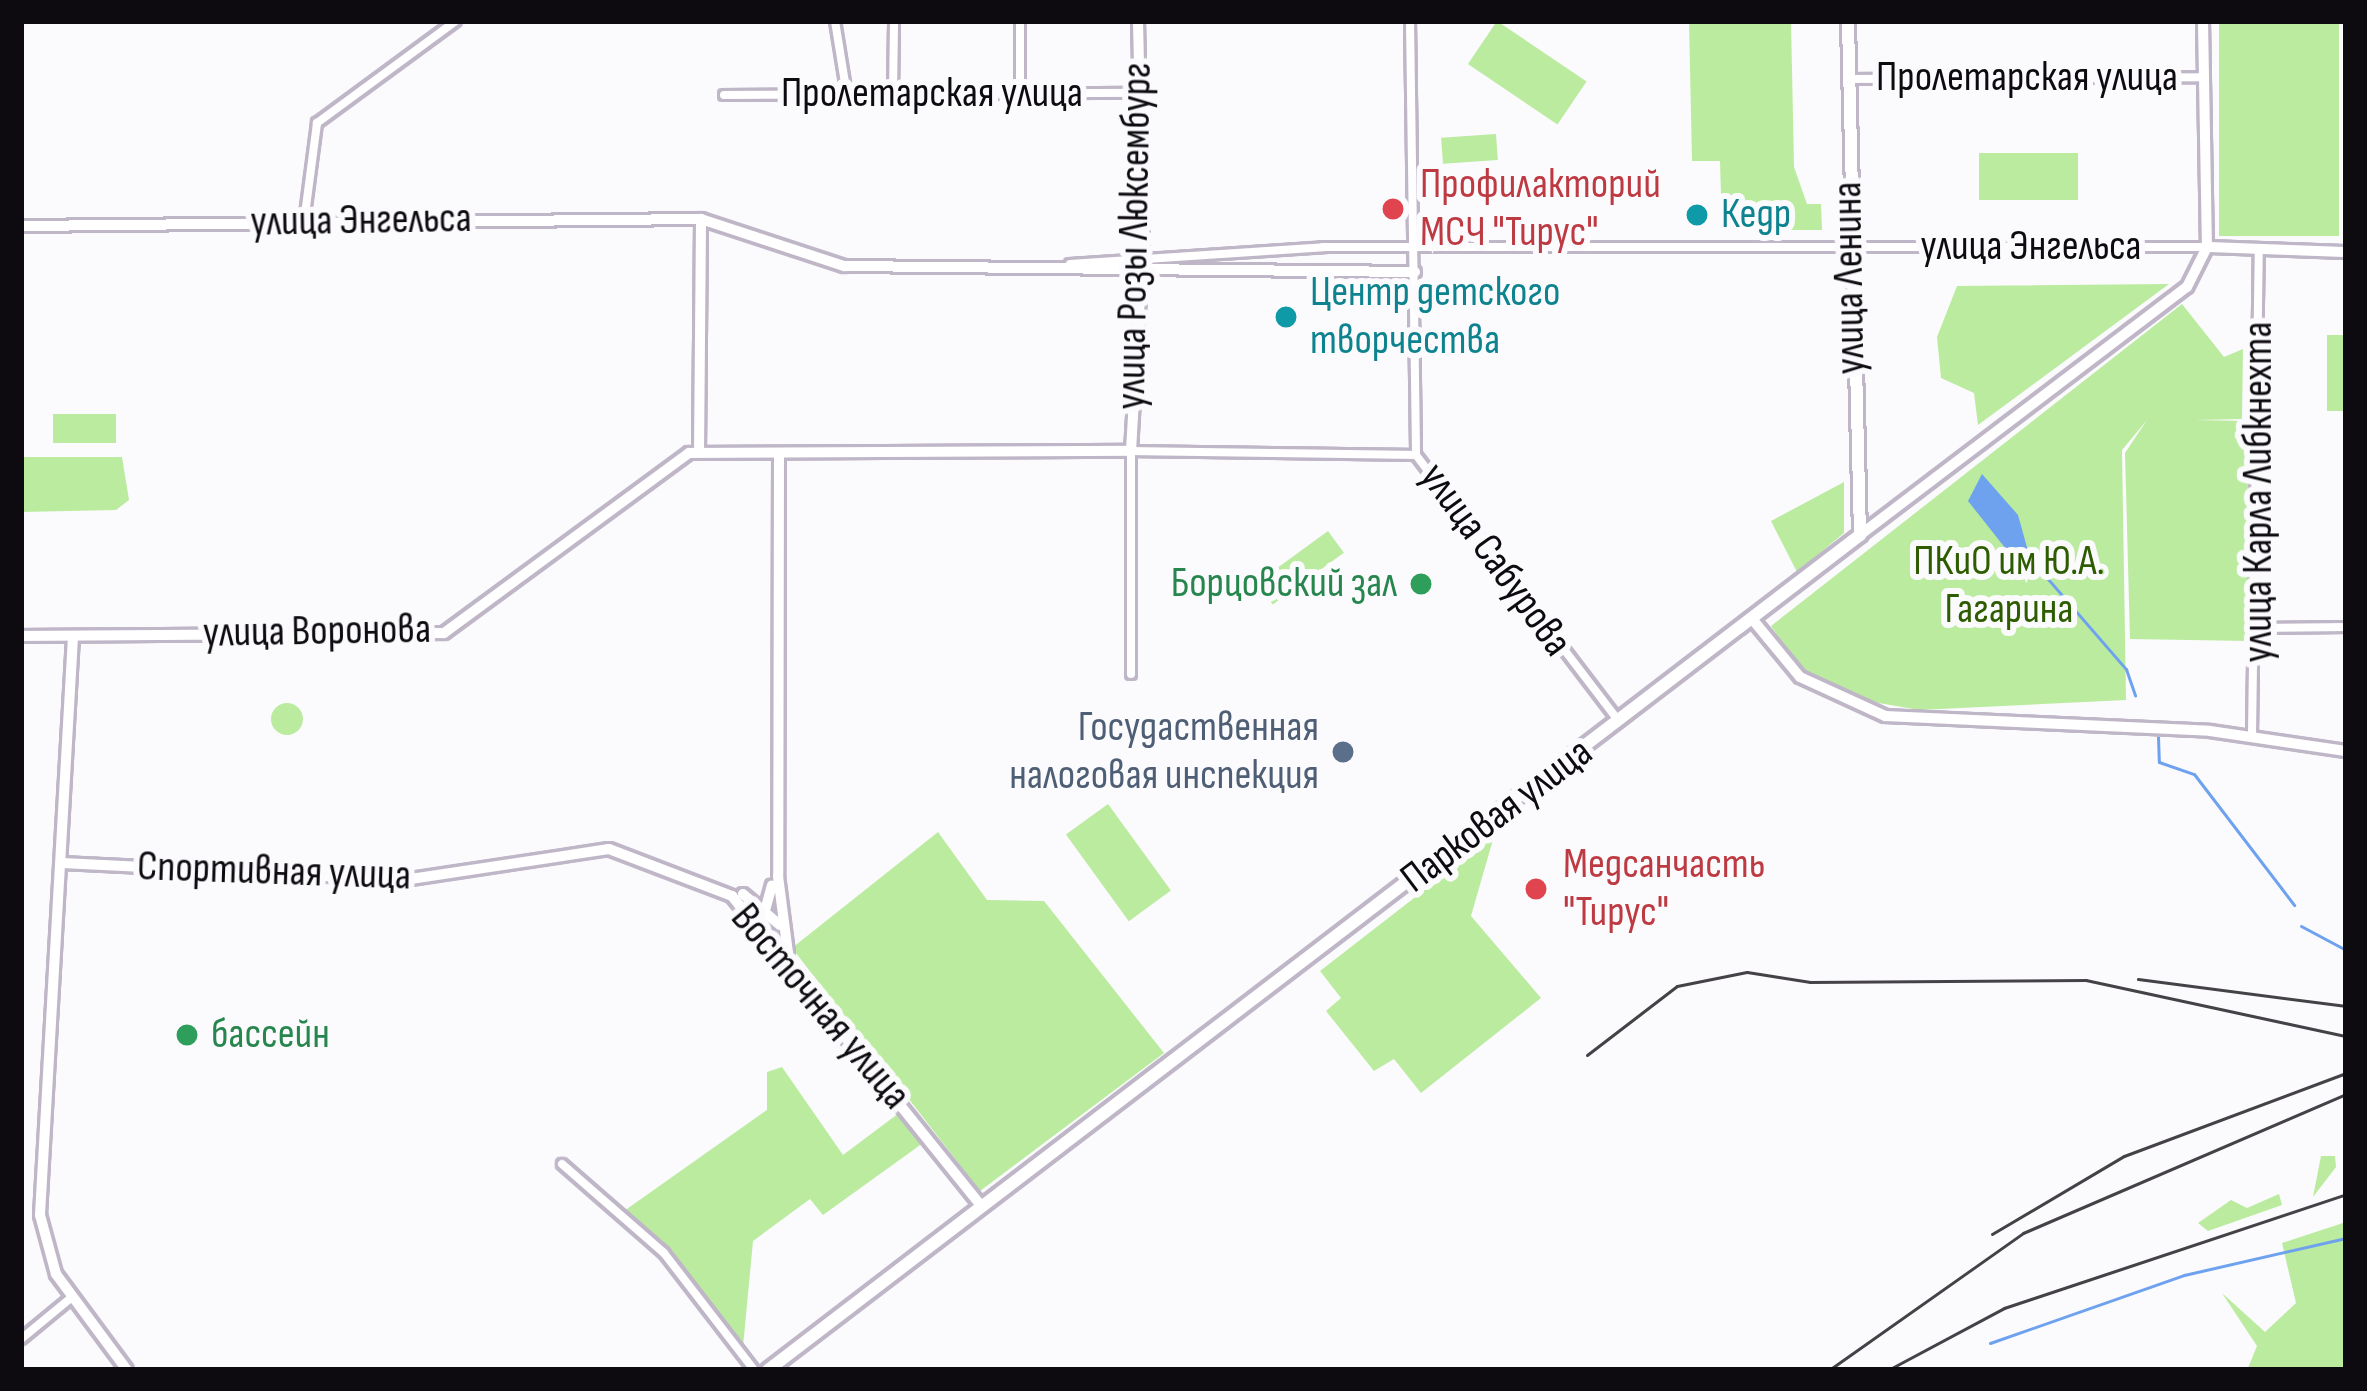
<!DOCTYPE html>
<meta charset="utf-8">
<style>
body{margin:0}
#map{position:relative;width:2367px;height:1391px;overflow:hidden;background:#fbfafd;font-family:"Sofia Sans Condensed",sans-serif}
div>[style]{position:absolute}
.green>*{inset:0;background:#bbeb9f;transform-origin:0 0}
.round{border-radius:50%}
.water>*{inset:0;background:#6ea2ef}
.stream>*{height:3px;margin:-1.5px;padding:0 1.5px;transform-origin:1.5px;border-radius:1.5px;background:#6ea2ef}
.roads{filter:drop-shadow(3px 0 #bfb6c7) drop-shadow(-3px 0 #bfb6c7) drop-shadow(0 3px #bfb6c7) drop-shadow(0 -3px #bfb6c7)}
.minor>*{height:8px;margin:-4px;padding:0 4px;transform-origin:4px;border-radius:4px;background:#fff}
.tertiary>*{height:10px;margin:-5px;padding:0 5px;transform-origin:5px;border-radius:5px;background:#fff}
.secondary>*{height:10px;margin:-5px;padding:0 5px;transform-origin:5px;border-radius:5px;background:#fff}
.primary>*{height:12px;margin:-6px;padding:0 6px;transform-origin:6px;border-radius:6px;background:#fff}
.rail>*{height:3px;margin:-1.5px;padding:0 1.5px;transform-origin:1.5px;border-radius:1.5px;background:#454247}
.dots>*{width:33px;height:33px;translate:-50% -50%;box-sizing:border-box;border:6px solid #fbfafd;border-radius:50%}
span{translate:-50% -50%;white-space:nowrap;text-align:center;line-height:1.15;-webkit-text-stroke:12px #fbfafd;paint-order:stroke}
.street-label{font-size:42px;color:#0e0b10}
.health-label{font-size:42px;color:#be3a42}
.left{translate:0 -50%;text-align:left}
.culture-label{font-size:42px;color:#0d838f}
.park-label{font-size:42px;color:#2e5c00}
.leisure-label{font-size:42px;color:#27864d}
.right{translate:-100% -50%;text-align:right}
.service-label{font-size:42px;color:#4e5e75}
.frame{position:absolute;inset:0;border:24px solid #0e0b10;pointer-events:none}
</style>
<div id="map">
<div class="green">
<div style="left:1497px;top:21px;width:108px;height:52px;rotate:34deg"></div>
<div style="clip-path:polygon(1689px 21px,1791px 21px,1794px 167px,1807px 204px,1821px 204px,1822px 230px,1722px 230px,1720px 161px,1692px 161px)"></div>
<div style="left:2219px;top:21px;width:120px;height:215px"></div>
<div style="left:1496px;top:134px;width:26px;height:55px;rotate:86deg"></div>
<div style="left:2078px;top:153px;width:47px;height:99px;rotate:90deg"></div>
<div style="clip-path:polygon(2169px 284px,1978px 425px,1974px 393px,1941px 378px,1937px 337px,1957px 286px)"></div>
<div style="clip-path:polygon(2182px 304px,2224px 357px,2243px 349px,2242px 419px,2195px 420px,2250px 421px,2249px 641px,2130px 639px,2125px 453px,2147px 420px,2122px 450px,2126px 700px,1919px 710px,1856px 699px,1801px 670px,1771px 626px)"></div>
<div style="left:2327px;top:335px;width:19px;height:76px"></div>
<div style="left:116px;top:414px;width:29px;height:63px;rotate:90deg"></div>
<div style="clip-path:polygon(21px 457px,122px 457px,129px 500px,116px 510px,21px 512px)"></div>
<div style="clip-path:polygon(1844px 482px,1844px 533px,1797px 572px,1771px 521px)"></div>
<div style="left:1328px;top:531px;width:27px;height:88px;rotate:54deg"></div>
<div class="round" style="left:271px;top:703px;width:32px;height:32px"></div>
<div style="left:1108px;top:804px;width:107px;height:52px;rotate:54deg"></div>
<div style="clip-path:polygon(938px 832px,987px 900px,1044px 901px,1164px 1053px,980px 1191px,792px 948px)"></div>
<div style="clip-path:polygon(1494px 836px,1471px 916px,1541px 998px,1421px 1093px,1394px 1059px,1374px 1071px,1326px 1011px,1341px 998px,1320px 971px)"></div>
<div style="clip-path:polygon(782px 1067px,843px 1155px,899px 1113px,923px 1143px,823px 1215px,810px 1199px,753px 1241px,743px 1347px,624px 1211px,767px 1110px,767px 1072px)"></div>
<div style="clip-path:polygon(2321px 1156px,2335px 1156px,2336px 1167px,2313px 1197px)"></div>
<div style="clip-path:polygon(2279px 1194px,2282px 1205px,2208px 1231px,2198px 1223px,2231px 1200px,2247px 1208px)"></div>
<div style="clip-path:polygon(2346px 1222px,2346px 1370px,2248px 1368px,2257px 1346px,2222px 1293px,2265px 1332px,2296px 1303px,2282px 1243px)"></div>
</div>
<div class="water">
<div style="clip-path:polygon(1982px 474px,2018px 515px,2030px 558px,2006px 549px,1968px 501px)"></div>
</div>
<div class="stream">
<div style="left:2028px;top:556px;width:150px;rotate:49.1deg"></div>
<div style="left:2126px;top:669px;width:28px;rotate:71deg"></div>
<div style="left:2158px;top:737px;width:25px;rotate:88deg"></div>
<div style="left:2159px;top:762px;width:37px;rotate:19deg"></div>
<div style="left:2194px;top:774px;width:165px;rotate:52.6deg"></div>
<div style="left:2301px;top:926px;width:51px;rotate:28.1deg"></div>
<div style="left:1990px;top:1343px;width:206px;rotate:-19.3deg"></div>
<div style="left:2184px;top:1275px;width:166px;rotate:-12.9deg"></div>
</div>
<div class="roads">
<div class="minor">
<div style="left:835px;top:21px;width:75px;rotate:80.8deg"></div>
<div style="left:1020px;top:21px;width:72px;rotate:90deg"></div>
<div style="left:1410px;top:21px;width:434px;rotate:89.2deg"></div>
<div style="left:1416px;top:455px;width:335px;rotate:52.7deg"></div>
<div style="left:1850px;top:79px;width:354px;rotate:-0.3deg"></div>
<div style="left:724px;top:95px;width:416px;rotate:-0.3deg"></div>
<div style="left:893px;top:95px;width:74px;rotate:-89.2deg"></div>
<div style="left:304px;top:222px;width:100px;rotate:-82.5deg"></div>
<div style="left:317px;top:123px;width:172px;rotate:-36.3deg"></div>
<div style="left:1070px;top:264px;width:254px;rotate:-3.8deg"></div>
<div style="left:1323px;top:247px;width:884px"></div>
<div style="left:2258px;top:628px;width:88px;rotate:-0.7deg"></div>
<div style="left:1131px;top:674px;width:223px;rotate:-90deg"></div>
<div style="left:1131px;top:451px;width:284px;rotate:0.8deg"></div>
<div style="left:2252px;top:735px;width:486px;rotate:-89.2deg"></div>
<div style="left:562px;top:1164px;width:135px;rotate:41.1deg"></div>
<div style="left:664px;top:1253px;width:148px;rotate:52.4deg"></div>
<div style="left:21px;top:1339px;width:65px;rotate:-39.4deg"></div>
</div>
<div class="tertiary">
<div style="left:21px;top:226px;width:680px;rotate:-0.59deg"></div>
<div style="left:701px;top:219px;width:151px;rotate:18.2deg"></div>
<div style="left:844px;top:266px;width:571px;rotate:0.6deg"></div>
<div style="left:699px;top:452px;width:233px;rotate:-89.5deg"></div>
<div style="left:779px;top:454px;width:422px;rotate:90.1deg"></div>
<div style="left:778px;top:876px;width:78px;rotate:82.6deg"></div>
<div style="left:1860px;top:535px;width:410px;rotate:-37.2deg"></div>
<div style="left:2187px;top:287px;width:45px;rotate:-63.4deg"></div>
<div style="left:1753px;top:620px;width:74px;rotate:50.5deg"></div>
<div style="left:1800px;top:677px;width:94px;rotate:24.6deg"></div>
<div style="left:1885px;top:716px;width:325px;rotate:2.6deg"></div>
<div style="left:2210px;top:731px;width:137px;rotate:8.4deg"></div>
<div style="left:21px;top:636px;width:423px;rotate:-0.4deg"></div>
<div style="left:444px;top:633px;width:304px;rotate:-36.3deg"></div>
<div style="left:689px;top:453px;width:442px;rotate:-0.3deg"></div>
<div style="left:1131px;top:451px;width:210px;rotate:-86.7deg"></div>
<div style="left:1143px;top:241px;width:220px;rotate:-91.3deg"></div>
<div style="left:73px;top:637px;width:579px;rotate:93.27deg"></div>
<div style="left:40px;top:1215px;width:61px;rotate:74.8deg"></div>
<div style="left:56px;top:1274px;width:119px;rotate:53.5deg"></div>
<div style="left:62px;top:863px;width:342px;rotate:2.8deg"></div>
<div style="left:404px;top:880px;width:207px;rotate:-8.6deg"></div>
<div style="left:609px;top:849px;width:132px;rotate:20.9deg"></div>
<div style="left:732px;top:896px;width:399px;rotate:51.2deg"></div>
<div style="left:743px;top:894px;width:48px;rotate:40deg"></div>
<div style="left:761px;top:925px;width:41px;rotate:-74.6deg"></div>
</div>
<div class="secondary">
<div style="left:2203px;top:21px;width:226px;rotate:89deg"></div>
<div style="left:2207px;top:247px;width:139px;rotate:2.1deg"></div>
</div>
<div class="primary">
<div style="left:768px;top:1370px;width:1375px;rotate:-37.4deg"></div>
<div style="left:1860px;top:535px;width:514px;rotate:-91.34deg"></div>
</div>
</div>
<div class="rail">
<div style="left:2138px;top:979px;width:210px;rotate:7.4deg"></div>
<div style="left:1587px;top:1055px;width:113px;rotate:-37.5deg"></div>
<div style="left:1677px;top:986px;width:71px;rotate:-11.3deg"></div>
<div style="left:1747px;top:972px;width:64px;rotate:9deg"></div>
<div style="left:1810px;top:982px;width:276px;rotate:-0.4deg"></div>
<div style="left:2086px;top:980px;width:266px;rotate:12.2deg"></div>
<div style="left:1992px;top:1234px;width:153px;rotate:-30.6deg"></div>
<div style="left:2124px;top:1156px;width:237px;rotate:-20.5deg"></div>
<div style="left:1829px;top:1370px;width:237px;rotate:-35.2deg"></div>
<div style="left:2023px;top:1233px;width:352px;rotate:-23.3deg"></div>
<div style="left:1888px;top:1370px;width:132px;rotate:-28.1deg"></div>
<div style="left:2004px;top:1308px;width:360px;rotate:-18.4deg"></div>
</div>
<div class="dots">
<div style="left:1393px;top:209px;background:#e0444e"></div>
<div style="left:1697px;top:215px;background:#0f9aa8"></div>
<div style="left:1286px;top:317px;background:#0f9aa8"></div>
<div style="left:1421px;top:584px;background:#2e9e5b"></div>
<div style="left:1343px;top:752px;background:#5c6f8a"></div>
<div style="left:1536px;top:889px;background:#e0444e"></div>
<div style="left:187px;top:1035px;background:#2e9e5b"></div>
</div>
<div class="street-label">
<span style="left:2027px;top:78px">Пролетарская улица</span>
<span style="left:932px;top:94px">Пролетарская улица</span>
<span style="left:361px;top:221px;rotate:-1deg">улица Энгельса</span>
<span style="left:1135px;top:236px;rotate:-89deg">улица Розы Люксембург</span>
<span style="left:2031px;top:247px">улица Энгельса</span>
<span style="left:1850px;top:278px;rotate:-91deg">улица Ленина</span>
<span style="left:2259px;top:492px;rotate:-90deg">улица Карла Либкнехта</span>
<span style="left:1495px;top:560px;rotate:54deg">улица Сабурова</span>
<span style="left:317px;top:632px;rotate:-1deg">улица Воронова</span>
<span style="left:1497px;top:816px;rotate:-37deg">Парковая улица</span>
<span style="left:274px;top:872px;rotate:2deg">Спортивная улица</span>
<span style="left:820px;top:1007px;rotate:50deg">Восточная улица</span>
</div>
<div class="health-label">
<span class="left" style="left:1420px;top:209px">Профилакторий<br>МСЧ "Тирус"</span>
<span class="left" style="left:1563px;top:889px">Медсанчасть<br>"Тирус"</span>
</div>
<div class="culture-label">
<span class="left" style="left:1721px;top:215px">Кедр</span>
<span class="left" style="left:1310px;top:317px">Центр детского<br>творчества</span>
</div>
<div class="park-label">
<span style="left:2009px;top:586px">ПКиО им Ю.А.<br>Гагарина</span>
</div>
<div class="leisure-label">
<span class="right" style="left:1397px;top:584px">Борцовский зал</span>
<span class="left" style="left:211px;top:1035px">бассейн</span>
</div>
<div class="service-label">
<span class="right" style="left:1319px;top:752px">Госудаственная<br>налоговая инспекция</span>
</div>
<div class="frame"></div>
</div>
